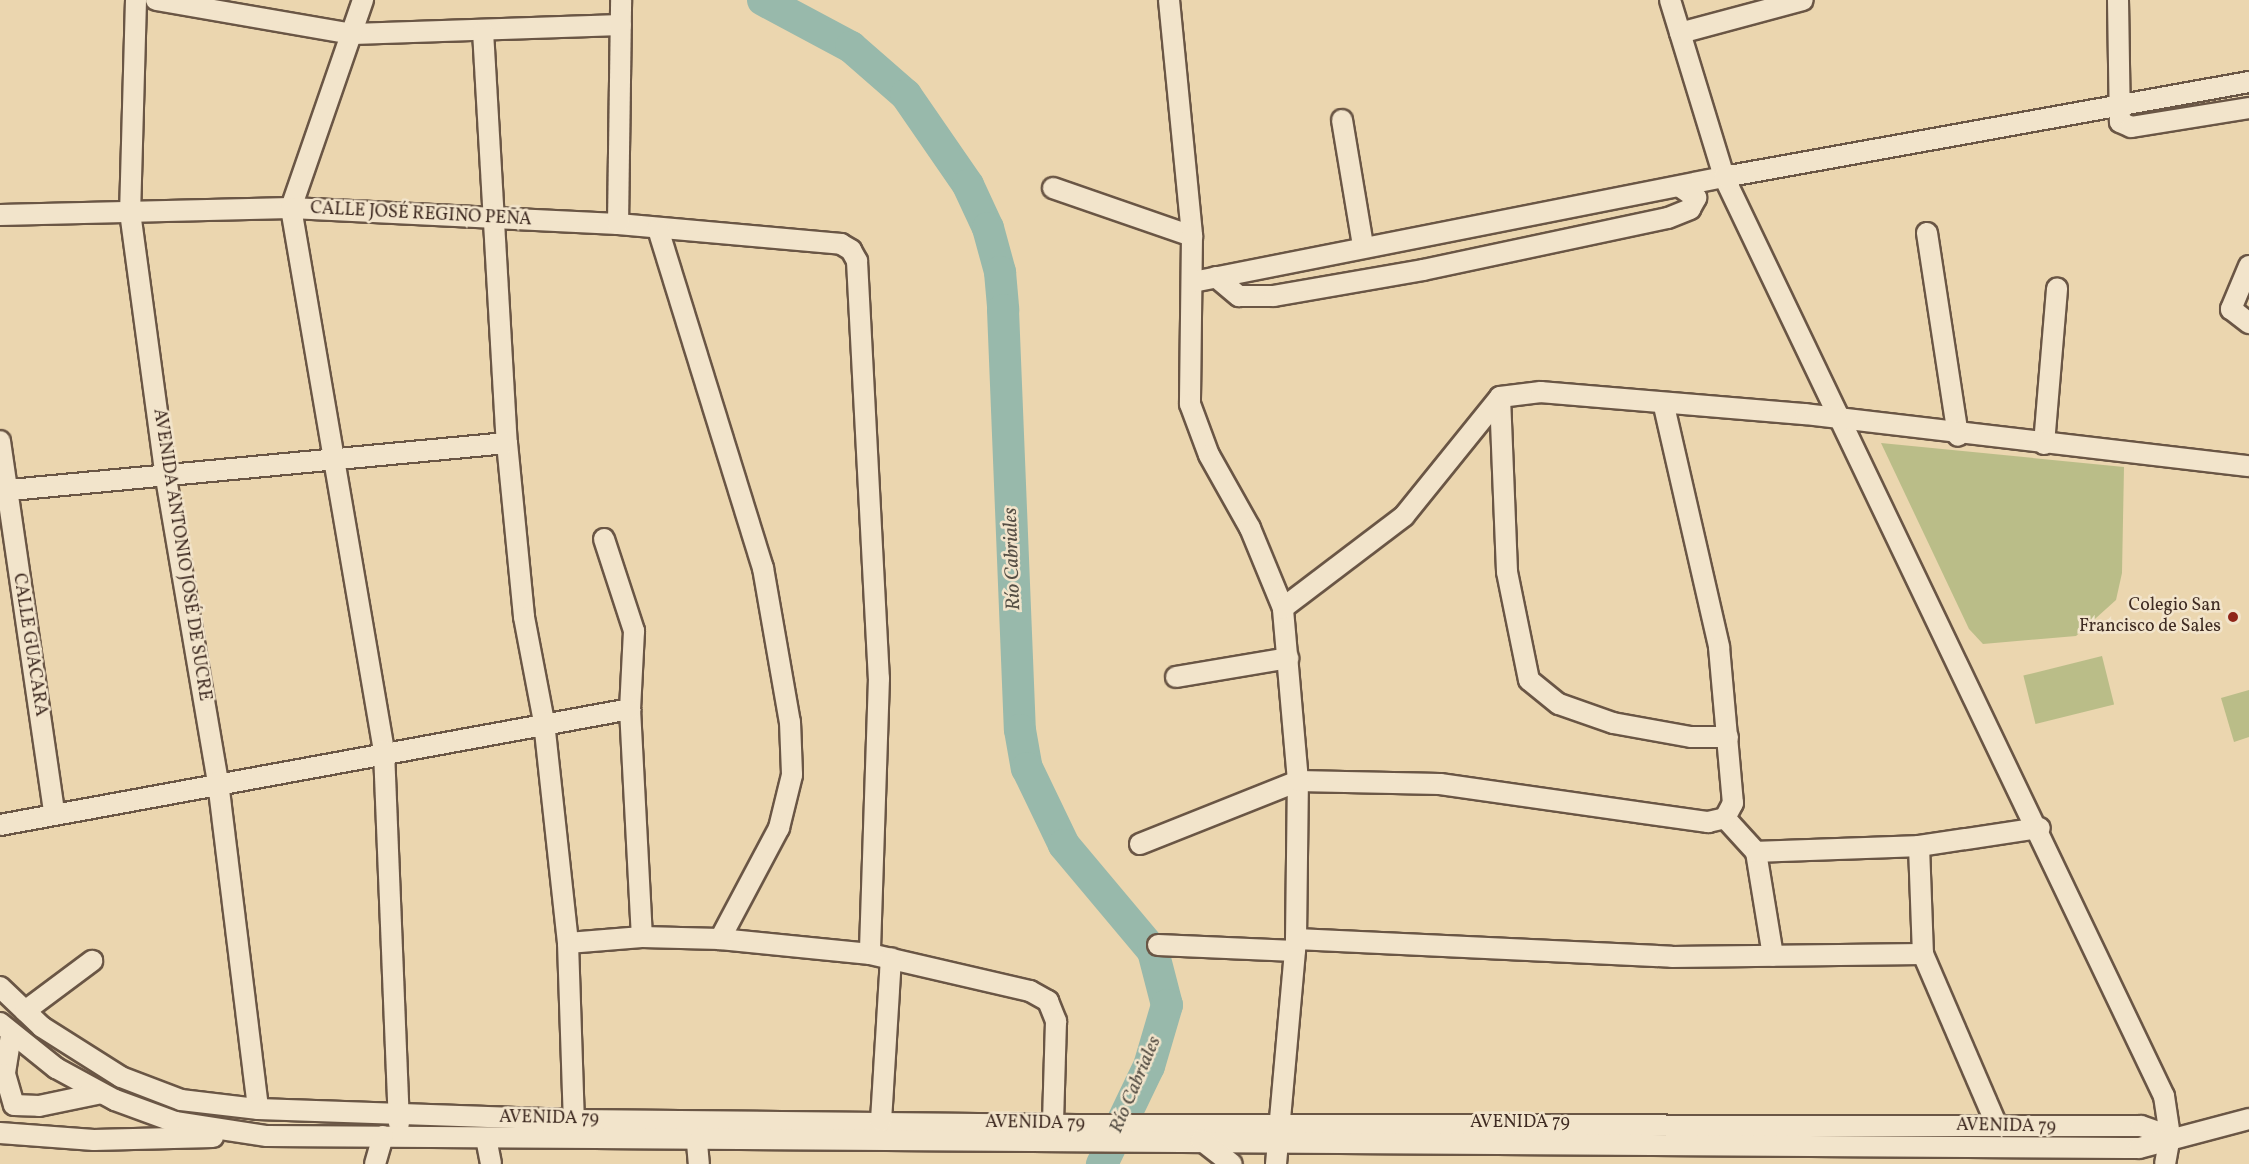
<!DOCTYPE html>
<meta charset="utf-8">
<style>
body{margin:0}
#map{position:relative;width:2249px;height:1164px;overflow:hidden;background:#ebd6af;font-family:Vollkorn,serif}
div>[style]{position:absolute}
.green>*{inset:0;background:#babd88;transform-origin:0 0}
.river>*{height:32px;margin:-16px;padding:0 16px;transform-origin:16px;border-radius:16px;background:#98b9ab}
.roads{filter:drop-shadow(2px 0 #6a5645) drop-shadow(-2px 0 #6a5645) drop-shadow(0 2px #6a5645) drop-shadow(0 -2px #6a5645)}
.minor>*{height:20px;margin:-10px;padding:0 10px;transform-origin:10px;border-radius:10px;background:#f2e4cb}
.dots>*{width:16px;height:16px;translate:-50% -50%;box-sizing:border-box;border:3px solid #f2e4cb;border-radius:50%}
span{translate:-50% -50%;white-space:nowrap;text-align:center;line-height:1.15;-webkit-text-stroke:5px #f2e4cb;paint-order:stroke}
.street-label{font-size:18px;color:#3f2b22}
.poi-label{font-size:18px;color:#3f2b22}
.right{translate:-100% -50%;text-align:right}
.water-label{font-size:20px;color:#554e44;font-style:italic}
</style>
<div id="map">
<div class="green">
<div style="clip-path:polygon(1881px 443px,2124px 467px,2122px 573px,2116px 600px,2076px 636px,1983px 644px,1969px 629px)"></div>
<div style="left:2102px;top:656px;width:50px;height:81px;rotate:76deg"></div>
<div style="clip-path:polygon(2249px 690px,2249px 737px,2234px 742px,2221px 698px)"></div>
</div>
<div class="river">
<div style="left:763px;top:0;width:100px;rotate:28.1deg"></div>
<div style="left:851px;top:47px;width:73px;rotate:41.1deg"></div>
<div style="left:906px;top:95px;width:109px;rotate:55.4deg"></div>
<div style="left:968px;top:185px;width:47px;rotate:65.1deg"></div>
<div style="left:988px;top:228px;width:46px;rotate:74.7deg"></div>
<div style="left:1000px;top:272px;width:38px;rotate:85deg"></div>
<div style="left:1003px;top:310px;width:420px;rotate:87.7deg"></div>
<div style="left:1020px;top:730px;width:39px;rotate:80deg"></div>
<div style="left:1027px;top:768px;width:85px;rotate:64.3deg"></div>
<div style="left:1064px;top:845px;width:138px;rotate:50deg"></div>
<div style="left:1153px;top:951px;width:56px;rotate:75.5deg"></div>
<div style="left:1167px;top:1005px;width:64px;rotate:106.4deg"></div>
<div style="left:1149px;top:1066px;width:109px;rotate:115.6deg"></div>
</div>
<div class="roads">
<div class="minor">
<div style="left:136px;top:0;width:212px;rotate:91.6deg"></div>
<div style="left:130px;top:212px;width:268px;rotate:82.3deg"></div>
<div style="left:166px;top:478px;width:308px;rotate:80.3deg"></div>
<div style="left:218px;top:782px;width:329px;rotate:83deg"></div>
<div style="left:156px;top:0;width:200px;rotate:9.8deg"></div>
<div style="left:353px;top:34px;width:268px;rotate:-1.9deg"></div>
<div style="left:363px;top:0;width:220px;rotate:109.1deg"></div>
<div style="left:291px;top:208px;width:551px;rotate:80.28deg"></div>
<div style="left:384px;top:751px;width:373px;rotate:87.7deg"></div>
<div style="left:1169px;top:0;width:237px;rotate:84.4deg"></div>
<div style="left:1670px;top:0;width:185px;rotate:73deg"></div>
<div style="left:1724px;top:177px;width:1019px;rotate:64.42deg"></div>
<div style="left:2164px;top:1096px;width:40px;rotate:81.5deg"></div>
<div style="left:2170px;top:1136px;width:28px;rotate:100deg"></div>
<div style="left:2118px;top:0;width:122px;rotate:89.1deg"></div>
<div style="left:2120px;top:122px;width:12px;rotate:24deg"></div>
<div style="left:2131px;top:127px;width:120px;rotate:-9.1deg"></div>
<div style="left:483px;top:31px;width:413px;rotate:86.7deg"></div>
<div style="left:507px;top:443px;width:175px;rotate:84.4deg"></div>
<div style="left:524px;top:617px;width:107px;rotate:79.2deg"></div>
<div style="left:544px;top:722px;width:222px;rotate:83.8deg"></div>
<div style="left:568px;top:943px;width:177px;rotate:88.1deg"></div>
<div style="left:1680px;top:33px;width:127px;rotate:-15deg"></div>
<div style="left:1342px;top:120px;width:128px;rotate:80.5deg"></div>
<div style="left:1053px;top:188px;width:147px;rotate:19.1deg"></div>
<div style="left:1192px;top:236px;width:168px;rotate:90.7deg"></div>
<div style="left:1190px;top:404px;width:54px;rotate:69.6deg"></div>
<div style="left:1209px;top:455px;width:84px;rotate:60.7deg"></div>
<div style="left:1250px;top:528px;width:87px;rotate:67.6deg"></div>
<div style="left:0;top:215px;width:291px;rotate:-1.4deg"></div>
<div style="left:291px;top:208px;width:327px;rotate:2.8deg"></div>
<div style="left:618px;top:224px;width:224px;rotate:5.1deg"></div>
<div style="left:841px;top:244px;width:12px;rotate:31deg"></div>
<div style="left:851px;top:250px;width:13px;rotate:61deg"></div>
<div style="left:857px;top:261px;width:418px;rotate:87deg"></div>
<div style="left:879px;top:678px;width:276px;rotate:91.9deg"></div>
<div style="left:618px;top:224px;width:224px;rotate:-89.2deg"></div>
<div style="left:658px;top:229px;width:355px;rotate:72.8deg"></div>
<div style="left:763px;top:568px;width:156px;rotate:80.1deg"></div>
<div style="left:790px;top:722px;width:53px;rotate:87.8deg"></div>
<div style="left:792px;top:775px;width:55px;rotate:103.8deg"></div>
<div style="left:779px;top:828px;width:126px;rotate:118deg"></div>
<div style="left:1927px;top:233px;width:205px;rotate:81.3deg"></div>
<div style="left:2249px;top:266px;width:47px;rotate:112.7deg"></div>
<div style="left:2231px;top:309px;width:23px;rotate:38deg"></div>
<div style="left:1216px;top:277px;width:30px;rotate:40deg"></div>
<div style="left:1239px;top:296px;width:35px"></div>
<div style="left:1274px;top:296px;width:151px;rotate:-9.9deg"></div>
<div style="left:1423px;top:270px;width:250px;rotate:-12deg"></div>
<div style="left:1668px;top:218px;width:24px;rotate:-22deg"></div>
<div style="left:1690px;top:209px;width:13px;rotate:-61deg"></div>
<div style="left:1696px;top:198px;width:19px;rotate:-145deg"></div>
<div style="left:1193px;top:282px;width:541px;rotate:-11.19deg"></div>
<div style="left:1724px;top:177px;width:534px;rotate:-10.26deg"></div>
<div style="left:1500px;top:397px;width:175px;rotate:87.7deg"></div>
<div style="left:1507px;top:572px;width:110px;rotate:78.5deg"></div>
<div style="left:1529px;top:680px;width:38px;rotate:39deg"></div>
<div style="left:1559px;top:704px;width:57px;rotate:19.4deg"></div>
<div style="left:1613px;top:723px;width:79px;rotate:10.2deg"></div>
<div style="left:1691px;top:737px;width:37px"></div>
<div style="left:1664px;top:406px;width:247px;rotate:77.1deg"></div>
<div style="left:1719px;top:647px;width:157px;rotate:84.9deg"></div>
<div style="left:1733px;top:803px;width:17px;rotate:118deg"></div>
<div style="left:1725px;top:818px;width:46px;rotate:47.6deg"></div>
<div style="left:1756px;top:852px;width:105px;rotate:80.7deg"></div>
<div style="left:0;top:441px;width:376px;rotate:81.7deg"></div>
<div style="left:2044px;top:444px;width:156px;rotate:-85.2deg"></div>
<div style="left:0;top:491px;width:509px;rotate:-5.41deg"></div>
<div style="left:604px;top:539px;width:97px;rotate:71.9deg"></div>
<div style="left:634px;top:631px;width:78px;rotate:92.9deg"></div>
<div style="left:630px;top:709px;width:228px;rotate:87deg"></div>
<div style="left:1176px;top:677px;width:114px;rotate:-9.6deg"></div>
<div style="left:0;top:825px;width:641px;rotate:-10.43deg"></div>
<div style="left:1140px;top:844px;width:170px;rotate:-21.7deg"></div>
<div style="left:1298px;top:781px;width:142px;rotate:1.2deg"></div>
<div style="left:1440px;top:784px;width:271px;rotate:8.1deg"></div>
<div style="left:1708px;top:822px;width:17px;rotate:-13deg"></div>
<div style="left:1919px;top:846px;width:122px;rotate:-8.5deg"></div>
<div style="left:1756px;top:852px;width:163px;rotate:-2.1deg"></div>
<div style="left:1919px;top:846px;width:108px;rotate:87.9deg"></div>
<div style="left:1923px;top:954px;width:187px;rotate:66.7deg"></div>
<div style="left:1296px;top:939px;width:376px;rotate:2.7deg"></div>
<div style="left:1672px;top:957px;width:251px;rotate:-0.7deg"></div>
<div style="left:568px;top:943px;width:74px;rotate:-4.6deg"></div>
<div style="left:642px;top:937px;width:78px;rotate:1.5deg"></div>
<div style="left:720px;top:939px;width:151px;rotate:5.7deg"></div>
<div style="left:870px;top:954px;width:164px;rotate:13deg"></div>
<div style="left:1030px;top:991px;width:21px;rotate:29deg"></div>
<div style="left:1048px;top:1001px;width:22px;rotate:68deg"></div>
<div style="left:1056px;top:1021px;width:104px;rotate:91.7deg"></div>
<div style="left:1158px;top:945px;width:137px;rotate:2.5deg"></div>
<div style="left:0;top:987px;width:58px;rotate:43.6deg"></div>
<div style="left:42px;top:1027px;width:93px;rotate:32.3deg"></div>
<div style="left:121px;top:1077px;width:64px;rotate:21deg"></div>
<div style="left:181px;top:1100px;width:78px;rotate:6.7deg"></div>
<div style="left:258px;top:1109px;width:316px;rotate:2deg"></div>
<div style="left:574px;top:1120px;width:503px;rotate:0.57deg"></div>
<div style="left:1077px;top:1125px;width:1064px;rotate:0.05deg"></div>
<div style="left:2141px;top:1126px;width:31px;rotate:19deg"></div>
<div style="left:25px;top:1011px;width:84px;rotate:-36.7deg"></div>
<div style="left:0;top:1023px;width:72px;rotate:38.8deg"></div>
<div style="left:56px;top:1068px;width:67px;rotate:28.5deg"></div>
<div style="left:115px;top:1100px;width:64px;rotate:20.1deg"></div>
<div style="left:175px;top:1122px;width:93px;rotate:8.7deg"></div>
<div style="left:267px;top:1136px;width:1872px;rotate:0.37deg"></div>
<div style="left:2139px;top:1148px;width:114px;rotate:-14.8deg"></div>
<div style="left:11px;top:1035px;width:39px;rotate:99deg"></div>
<div style="left:5px;top:1074px;width:32px;rotate:74deg"></div>
<div style="left:14px;top:1105px;width:25px;rotate:2deg"></div>
<div style="left:39px;top:1106px;width:63px;rotate:-11.8deg"></div>
<div style="left:881px;top:1121px;width:163px;rotate:-86.5deg"></div>
<div style="left:0;top:1133px;width:94px;rotate:4.3deg"></div>
<div style="left:94px;top:1140px;width:119px;rotate:-1.4deg"></div>
<div style="left:486px;top:1138px;width:26px;rotate:79deg"></div>
<div style="left:1201px;top:1140px;width:39px;rotate:38deg"></div>
<div style="left:697px;top:1143px;width:21px;rotate:85deg"></div>
<div style="left:375px;top:1164px;width:29px;rotate:-74deg"></div>
<div style="left:1276px;top:1164px;width:226px;rotate:-84.9deg"></div>
<div style="left:1296px;top:939px;width:158px;rotate:-89.3deg"></div>
<div style="left:1298px;top:781px;width:174px;rotate:-95deg"></div>
<div style="left:1283px;top:608px;width:152px;rotate:-37.2deg"></div>
<div style="left:1404px;top:516px;width:153px;rotate:-51.1deg"></div>
<div style="left:1500px;top:397px;width:41px;rotate:-7deg"></div>
<div style="left:1541px;top:392px;width:265px;rotate:4.8deg"></div>
<div style="left:1805px;top:414px;width:447px;rotate:6.7deg"></div>
</div>
</div>
<div class="dots">
<div style="left:2233px;top:617px;background:#8f2418"></div>
</div>
<div class="street-label">
<span style="left:421px;top:215px;rotate:3deg">CALLE JOSÉ REGINO PEÑA</span>
<span style="left:181px;top:555px;rotate:81deg">AVENIDA ANTONIO JOSÉ DE SUCRE</span>
<span style="left:29px;top:645px;rotate:81deg">CALLE GUACARA</span>
<span style="left:549px;top:1119px;rotate:1deg">AVENIDA 79</span>
<span style="left:1520px;top:1123px">AVENIDA 79</span>
<span style="left:1035px;top:1124px;rotate:1deg">AVENIDA 79</span>
<span style="left:2006px;top:1127px;rotate:1deg">AVENIDA 79</span>
</div>
<div class="poi-label">
<span class="right" style="left:2221px;top:617px">Colegio San<br>Francisco de Sales</span>
</div>
<div class="water-label">
<span style="left:1013px;top:559px;rotate:-92deg">Río Cabriales</span>
<span style="left:1136px;top:1085px;rotate:-67deg">Río Cabriales</span>
</div>
</div>
